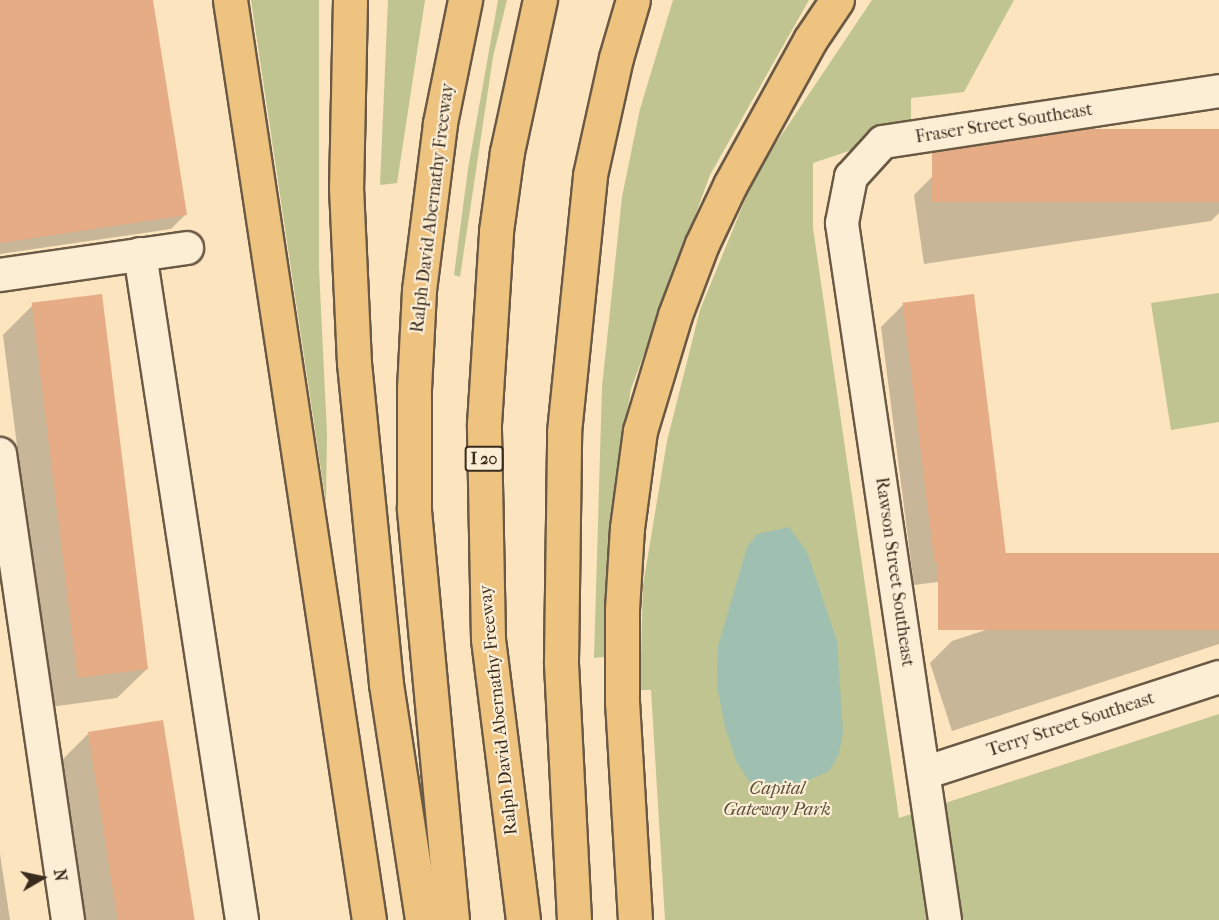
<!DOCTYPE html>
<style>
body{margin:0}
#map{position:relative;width:1219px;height:920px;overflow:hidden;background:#fbe4be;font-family:"IM FELL French Canon",serif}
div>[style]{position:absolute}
.green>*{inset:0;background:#c0c490}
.water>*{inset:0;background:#9fbfb1}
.shadow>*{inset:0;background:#0003}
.building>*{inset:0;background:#e5ac86;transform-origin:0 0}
.roads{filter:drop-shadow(2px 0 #6a5a45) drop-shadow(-2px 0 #6a5a45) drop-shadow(0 2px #6a5a45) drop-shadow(0 -2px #6a5a45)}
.minor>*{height:32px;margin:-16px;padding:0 16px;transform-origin:16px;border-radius:16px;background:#fcedd5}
.highway>*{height:33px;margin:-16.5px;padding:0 16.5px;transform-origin:16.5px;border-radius:16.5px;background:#eec27f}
span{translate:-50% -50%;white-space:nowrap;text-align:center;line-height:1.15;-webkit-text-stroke:4.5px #fcedd5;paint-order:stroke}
.shield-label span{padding:2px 4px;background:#fcedd5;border:2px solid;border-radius:4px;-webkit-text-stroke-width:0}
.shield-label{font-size:16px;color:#3a2c1d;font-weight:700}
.street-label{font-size:18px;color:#3a2c1d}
.park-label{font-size:18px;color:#5c523a;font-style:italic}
.north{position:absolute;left:12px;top:848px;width:60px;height:60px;-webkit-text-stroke:4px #fcedd5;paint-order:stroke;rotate:81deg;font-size:16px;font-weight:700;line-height:24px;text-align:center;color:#3a2c1d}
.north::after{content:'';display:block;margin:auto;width:21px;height:27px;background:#3a2c1d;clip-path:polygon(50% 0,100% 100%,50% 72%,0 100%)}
</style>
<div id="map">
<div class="green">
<div style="clip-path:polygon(251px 0,319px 0,319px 268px,327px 434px,326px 503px)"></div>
<div style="clip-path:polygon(388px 0,425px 0,397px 183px,380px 185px)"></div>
<div style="clip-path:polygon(498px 0,507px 0,493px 57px,460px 277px,454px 275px,468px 169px)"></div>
<div style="clip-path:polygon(673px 0,809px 0,710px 175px,631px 389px,619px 459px,608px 562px,604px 657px,594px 658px,602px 387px,622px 197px,640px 109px)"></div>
<div style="clip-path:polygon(872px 0,1014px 0,964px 92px,911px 98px,911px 130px,813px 163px,813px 228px,899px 818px,1219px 714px,1219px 920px,665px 920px,651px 690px,640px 690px,643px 585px,667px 441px,700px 310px,756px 173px)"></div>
<div style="clip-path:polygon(1219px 293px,1219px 422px,1171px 430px,1151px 303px)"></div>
</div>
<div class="water">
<div style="clip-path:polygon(789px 527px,807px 552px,837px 641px,843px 732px,839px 754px,829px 771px,805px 782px,765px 789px,750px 782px,737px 763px,725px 727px,717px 686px,718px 646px,747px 547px,757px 534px)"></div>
</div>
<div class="shadow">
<div style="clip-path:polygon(0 0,152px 0,185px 215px,171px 229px,0 254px)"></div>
<div style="clip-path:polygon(1219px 131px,1219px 213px,1211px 221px,924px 264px,914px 195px,936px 173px)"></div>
<div style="clip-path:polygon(33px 305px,147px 669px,117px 698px,50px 707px,3px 335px)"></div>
<div style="clip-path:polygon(903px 305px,1006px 554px,984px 576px,914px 585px,881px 327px)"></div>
<div style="clip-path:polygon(1219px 554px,1219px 644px,952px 731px,930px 663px,952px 641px)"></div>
<div style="clip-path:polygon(88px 734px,193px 920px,84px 920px,58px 764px)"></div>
<div style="clip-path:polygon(0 854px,10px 920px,0 920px)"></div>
</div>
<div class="building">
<div style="clip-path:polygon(0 0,153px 0,187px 215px,0 243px)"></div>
<div style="left:1219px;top:129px;width:73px;height:287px;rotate:90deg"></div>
<div style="left:102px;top:294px;width:378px;height:71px;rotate:83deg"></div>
<div style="left:974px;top:294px;width:262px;height:72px;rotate:83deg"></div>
<div style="left:1219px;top:553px;width:77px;height:281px;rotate:90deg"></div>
<div style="left:163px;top:720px;width:203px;height:76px;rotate:81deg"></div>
</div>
<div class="roads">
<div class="minor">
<div style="left:140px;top:254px;width:674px;rotate:81.29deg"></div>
<div style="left:0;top:275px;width:189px;rotate:-8.2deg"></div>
<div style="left:0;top:454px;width:471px;rotate:81.7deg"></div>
<div style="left:924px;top:773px;width:310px;rotate:-18deg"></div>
<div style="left:945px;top:920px;width:705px;rotate:-98.41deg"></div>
<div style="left:842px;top:223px;width:47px;rotate:-78.9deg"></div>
<div style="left:851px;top:177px;width:47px;rotate:-47.6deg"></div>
<div style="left:883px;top:142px;width:340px;rotate:-8.6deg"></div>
</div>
<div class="highway">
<div style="left:230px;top:0;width:930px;rotate:81.41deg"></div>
<div style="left:350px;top:0;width:187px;rotate:91.2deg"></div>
<div style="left:346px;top:187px;width:176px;rotate:87.4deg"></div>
<div style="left:354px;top:363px;width:323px;rotate:84.3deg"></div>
<div style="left:386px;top:684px;width:239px;rotate:81.3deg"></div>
<div style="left:452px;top:920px;width:414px;rotate:-95.3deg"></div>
<div style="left:414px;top:508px;width:119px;rotate:-90deg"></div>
<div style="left:414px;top:389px;width:99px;rotate:-87.1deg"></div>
<div style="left:419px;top:290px;width:168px;rotate:-82.8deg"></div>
<div style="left:440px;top:123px;width:126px;rotate:-78.5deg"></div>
<div style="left:523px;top:920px;width:283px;rotate:-97.1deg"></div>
<div style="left:488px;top:639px;width:215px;rotate:-91.1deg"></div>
<div style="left:484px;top:424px;width:193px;rotate:-86.4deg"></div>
<div style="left:496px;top:231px;width:80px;rotate:-82.1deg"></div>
<div style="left:507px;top:152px;width:156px;rotate:-77.8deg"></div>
<div style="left:574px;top:920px;width:259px;rotate:-92.9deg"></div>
<div style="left:561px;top:661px;width:229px;rotate:-89.2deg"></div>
<div style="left:564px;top:432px;width:258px;rotate:-84.2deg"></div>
<div style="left:590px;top:175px;width:120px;rotate:-77.5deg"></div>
<div style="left:616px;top:58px;width:60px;rotate:-73.7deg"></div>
<div style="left:635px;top:920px;width:218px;rotate:-93.4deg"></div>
<div style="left:622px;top:702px;width:93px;rotate:-90deg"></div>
<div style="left:622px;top:609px;width:81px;rotate:-86.5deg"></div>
<div style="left:627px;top:528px;width:98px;rotate:-82.4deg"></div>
<div style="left:640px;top:431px;width:121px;rotate:-73.2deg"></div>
<div style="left:675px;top:315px;width:76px;rotate:-69.2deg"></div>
<div style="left:702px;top:244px;width:65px;rotate:-64.6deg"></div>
<div style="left:730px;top:185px;width:166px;rotate:-61.1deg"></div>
<div style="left:810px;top:40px;width:48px;rotate:-56deg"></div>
</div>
</div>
<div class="shield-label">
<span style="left:484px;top:459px">I 20</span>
</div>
<div class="street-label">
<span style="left:1004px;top:124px;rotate:-9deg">Fraser Street Southeast</span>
<span style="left:433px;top:208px;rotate:-83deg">Ralph David Abernathy Freeway</span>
<span style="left:894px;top:572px;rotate:82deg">Rawson Street Southeast</span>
<span style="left:499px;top:710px;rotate:-96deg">Ralph David Abernathy Freeway</span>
<span style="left:1071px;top:725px;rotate:-18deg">Terry Street Southeast</span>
</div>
<div class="park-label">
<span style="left:777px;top:800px">Capital<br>Gateway Park</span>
</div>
<div class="north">N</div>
</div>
